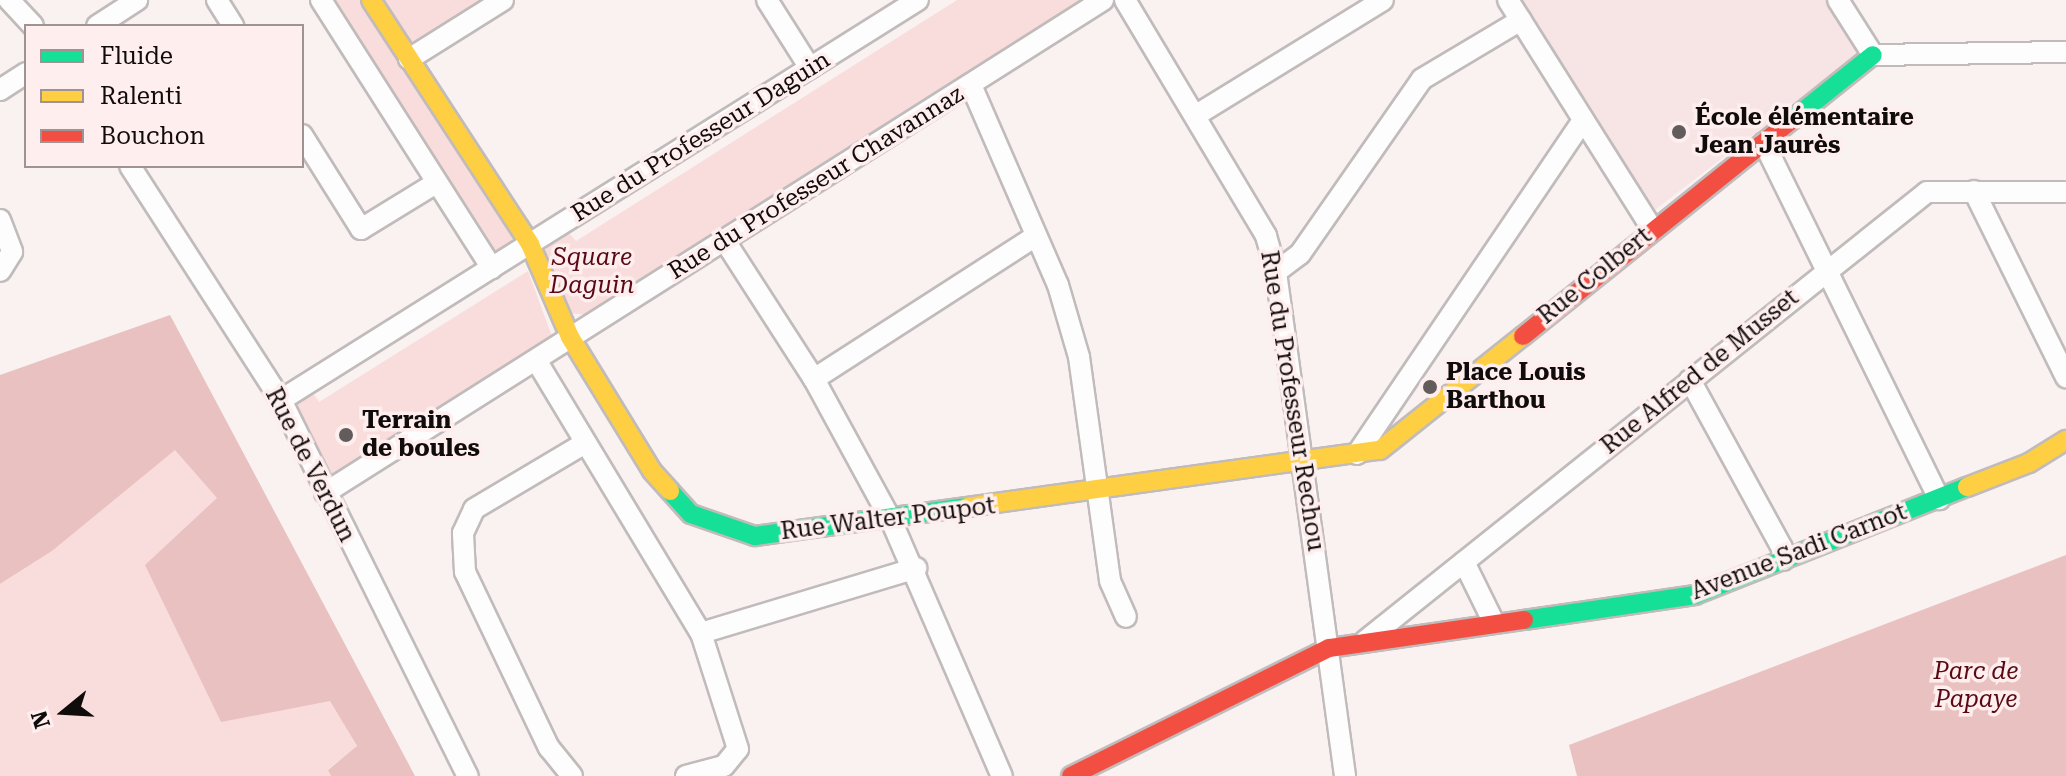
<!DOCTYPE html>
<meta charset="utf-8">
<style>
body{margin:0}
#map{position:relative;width:2066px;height:776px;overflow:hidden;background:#faf2f1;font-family:"Roboto Serif",serif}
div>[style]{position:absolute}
.built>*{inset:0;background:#f6e5e4}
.green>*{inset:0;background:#f9dddc}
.forest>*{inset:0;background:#e9c1c0}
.roads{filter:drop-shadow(2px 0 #c1bbbb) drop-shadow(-2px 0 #c1bbbb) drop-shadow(0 2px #c1bbbb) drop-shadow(0 -2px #c1bbbb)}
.street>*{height:20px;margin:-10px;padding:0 10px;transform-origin:10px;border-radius:10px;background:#fefdfd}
.fast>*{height:18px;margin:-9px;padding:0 9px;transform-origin:9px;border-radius:9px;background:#16e098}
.slow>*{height:18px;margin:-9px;padding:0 9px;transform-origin:9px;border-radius:9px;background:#ffcf43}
.jam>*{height:18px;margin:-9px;padding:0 9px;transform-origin:9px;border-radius:9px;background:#f24e42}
.dots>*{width:22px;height:22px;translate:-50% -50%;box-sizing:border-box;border:4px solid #feeeed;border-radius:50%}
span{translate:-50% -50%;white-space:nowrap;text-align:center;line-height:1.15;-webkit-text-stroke:7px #feeeed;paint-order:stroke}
.poi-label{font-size:24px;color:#110c0c;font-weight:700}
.left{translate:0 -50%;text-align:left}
.street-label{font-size:24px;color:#110c0c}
.park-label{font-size:24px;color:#590914;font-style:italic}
.legend{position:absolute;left:24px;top:24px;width:280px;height:144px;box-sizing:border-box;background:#feeeed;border:2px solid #9f9493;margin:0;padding:10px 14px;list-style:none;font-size:24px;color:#110c0c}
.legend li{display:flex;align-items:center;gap:16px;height:40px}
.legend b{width:40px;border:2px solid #9f9493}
.north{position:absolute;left:24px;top:672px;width:80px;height:80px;-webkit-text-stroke:6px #feeeed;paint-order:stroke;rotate:252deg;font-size:22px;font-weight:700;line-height:32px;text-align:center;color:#110c0c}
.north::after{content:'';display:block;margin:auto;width:28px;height:36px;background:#110c0c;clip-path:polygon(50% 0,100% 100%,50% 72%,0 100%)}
</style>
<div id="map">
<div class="built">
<div style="clip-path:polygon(1519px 0,1826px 0,1861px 52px,1651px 213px)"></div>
</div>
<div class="green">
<div style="clip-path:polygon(327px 0,363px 0,512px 235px,512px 245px,494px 255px)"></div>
<div style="clip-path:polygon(371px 0,503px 0,409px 59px)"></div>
<div style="clip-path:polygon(957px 0,1084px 0,587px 315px,569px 313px,545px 251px,549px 244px,568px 232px,576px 241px)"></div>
<div style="clip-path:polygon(528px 271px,553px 339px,328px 480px,294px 411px,298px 398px,311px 390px,319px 402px)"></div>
<div style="clip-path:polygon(175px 449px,218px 498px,357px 747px,328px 769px,331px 776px,0 776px,0 584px,52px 551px)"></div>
</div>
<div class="forest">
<div style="clip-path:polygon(170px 315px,415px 776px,331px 776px,328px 770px,357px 746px,330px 701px,221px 722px,145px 565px,217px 498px,175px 450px,52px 551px,0 584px,0 375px)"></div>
<div style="clip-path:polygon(2066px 555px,2066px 776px,1577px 776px,1569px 745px)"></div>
</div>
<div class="roads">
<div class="street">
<div style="left:9px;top:0;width:35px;rotate:47deg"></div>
<div style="left:217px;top:0;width:31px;rotate:58deg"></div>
<div style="left:321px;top:0;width:318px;rotate:57.5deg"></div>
<div style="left:767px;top:0;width:80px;rotate:57.7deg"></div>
<div style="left:1125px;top:0;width:275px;rotate:59.1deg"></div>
<div style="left:1266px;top:236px;width:37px;rotate:74deg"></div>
<div style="left:1276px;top:272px;width:509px;rotate:82.2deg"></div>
<div style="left:1508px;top:0;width:272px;rotate:57.8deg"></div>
<div style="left:1838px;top:0;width:65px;rotate:57.5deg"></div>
<div style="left:1873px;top:55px;width:193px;rotate:-0.9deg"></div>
<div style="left:97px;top:26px;width:48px;rotate:-33deg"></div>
<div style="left:409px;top:59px;width:111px;rotate:-32.1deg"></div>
<div style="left:971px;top:85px;width:218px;rotate:66.5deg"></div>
<div style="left:1058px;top:285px;width:75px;rotate:73.7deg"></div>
<div style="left:1079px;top:357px;width:226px;rotate:82.1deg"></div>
<div style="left:1110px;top:581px;width:39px;rotate:66deg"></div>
<div style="left:0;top:90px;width:31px;rotate:-33deg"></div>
<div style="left:1198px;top:114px;width:217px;rotate:-31.6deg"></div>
<div style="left:302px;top:135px;width:111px;rotate:57.9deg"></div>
<div style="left:361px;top:229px;width:88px;rotate:-31.5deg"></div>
<div style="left:1764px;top:143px;width:397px;rotate:63.8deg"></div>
<div style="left:130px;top:166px;width:278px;rotate:57.2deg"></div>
<div style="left:281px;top:400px;width:420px;rotate:63.6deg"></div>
<div style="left:1974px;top:191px;width:208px;rotate:63.7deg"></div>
<div style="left:0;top:220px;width:34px;rotate:69deg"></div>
<div style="left:12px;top:252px;width:22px;rotate:122deg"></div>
<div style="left:725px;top:241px;width:164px;rotate:57.2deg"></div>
<div style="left:814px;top:379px;width:161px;rotate:61.4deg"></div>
<div style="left:891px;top:520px;width:279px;rotate:66.6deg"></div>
<div style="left:1276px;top:272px;width:30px;rotate:-37deg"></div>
<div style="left:1300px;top:254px;width:213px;rotate:-55.1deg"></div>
<div style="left:1422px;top:79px;width:115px;rotate:-30.8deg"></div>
<div style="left:536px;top:360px;width:319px;rotate:58.9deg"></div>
<div style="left:701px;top:633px;width:225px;rotate:-16.8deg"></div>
<div style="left:814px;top:379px;width:260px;rotate:-32.8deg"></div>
<div style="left:1690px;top:380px;width:192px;rotate:61.3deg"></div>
<div style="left:1782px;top:548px;width:12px;rotate:85deg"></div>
<div style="left:281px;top:400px;width:752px;rotate:-32.13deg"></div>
<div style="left:1357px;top:454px;width:403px;rotate:-55.9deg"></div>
<div style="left:325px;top:493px;width:921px;rotate:-32.36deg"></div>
<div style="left:1464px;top:562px;width:68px;rotate:63.8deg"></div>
<div style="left:1365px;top:641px;width:719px;rotate:-38.62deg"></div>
<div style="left:1927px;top:192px;width:139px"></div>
<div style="left:572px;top:776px;width:36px;rotate:-129deg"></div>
<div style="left:549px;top:748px;width:195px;rotate:-115.5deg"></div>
<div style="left:465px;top:572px;width:39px;rotate:-93deg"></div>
<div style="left:463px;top:533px;width:26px;rotate:-65deg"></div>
<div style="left:474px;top:509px;width:129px;rotate:-30.7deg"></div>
<div style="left:686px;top:776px;width:39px;rotate:-15deg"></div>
<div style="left:724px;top:766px;width:22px;rotate:-51deg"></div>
<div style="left:738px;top:749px;width:122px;rotate:-107.7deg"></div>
</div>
<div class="fast">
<div style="left:1793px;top:119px;width:102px;rotate:-38.7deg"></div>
<div style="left:670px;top:491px;width:31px;rotate:48deg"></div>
<div style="left:691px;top:514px;width:68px;rotate:19deg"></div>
<div style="left:755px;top:536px;width:214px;rotate:-7.8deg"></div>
<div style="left:1524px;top:620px;width:173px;rotate:-8.3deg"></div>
<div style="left:1695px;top:595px;width:293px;rotate:-21.7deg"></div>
</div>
<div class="slow">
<div style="left:371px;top:0;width:291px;rotate:56.9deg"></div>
<div style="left:530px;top:244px;width:101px;rotate:66.7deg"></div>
<div style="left:570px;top:337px;width:157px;rotate:58.5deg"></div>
<div style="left:652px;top:471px;width:27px;rotate:48deg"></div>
<div style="left:1967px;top:487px;width:66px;rotate:-21.2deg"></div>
<div style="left:2029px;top:463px;width:44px;rotate:-31.9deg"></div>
<div style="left:967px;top:507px;width:417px;rotate:-7.9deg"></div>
<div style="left:1380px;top:450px;width:183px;rotate:-38.6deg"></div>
</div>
<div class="jam">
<div style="left:1523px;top:336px;width:346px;rotate:-38.8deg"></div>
<div style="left:1071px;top:776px;width:288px;rotate:-26.4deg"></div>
<div style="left:1329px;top:648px;width:197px;rotate:-8.2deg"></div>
</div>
</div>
<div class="dots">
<div style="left:1679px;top:132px;background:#635c5c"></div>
<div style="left:1430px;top:387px;background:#635c5c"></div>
<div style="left:346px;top:435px;background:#635c5c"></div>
</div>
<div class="poi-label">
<span class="left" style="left:1695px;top:132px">École élémentaire<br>Jean Jaurès</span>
<span class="left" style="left:1446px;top:387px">Place Louis<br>Barthou</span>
<span class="left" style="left:362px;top:435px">Terrain<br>de boules</span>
</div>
<div class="street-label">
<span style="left:701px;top:137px;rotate:-32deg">Rue du Professeur Daguin</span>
<span style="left:816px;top:183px;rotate:-32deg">Rue du Professeur Chavannaz</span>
<span style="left:1595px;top:276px;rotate:-39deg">Rue Colbert</span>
<span style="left:1700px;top:372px;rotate:-39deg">Rue Alfred de Musset</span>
<span style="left:1292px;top:401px;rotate:81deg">Rue du Professeur Rechou</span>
<span style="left:310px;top:465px;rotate:63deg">Rue de Verdun</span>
<span style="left:888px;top:519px;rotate:-7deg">Rue Walter Poupot</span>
<span style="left:1799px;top:552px;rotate:-21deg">Avenue Sadi Carnot</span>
</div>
<div class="park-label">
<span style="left:592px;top:272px">Square<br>Daguin</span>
<span style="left:1976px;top:686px">Parc de<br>Papaye</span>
</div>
<ul class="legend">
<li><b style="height:10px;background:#16e098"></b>Fluide</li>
<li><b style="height:10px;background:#ffcf43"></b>Ralenti</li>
<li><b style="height:10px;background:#f24e42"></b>Bouchon</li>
</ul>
<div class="north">N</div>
</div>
